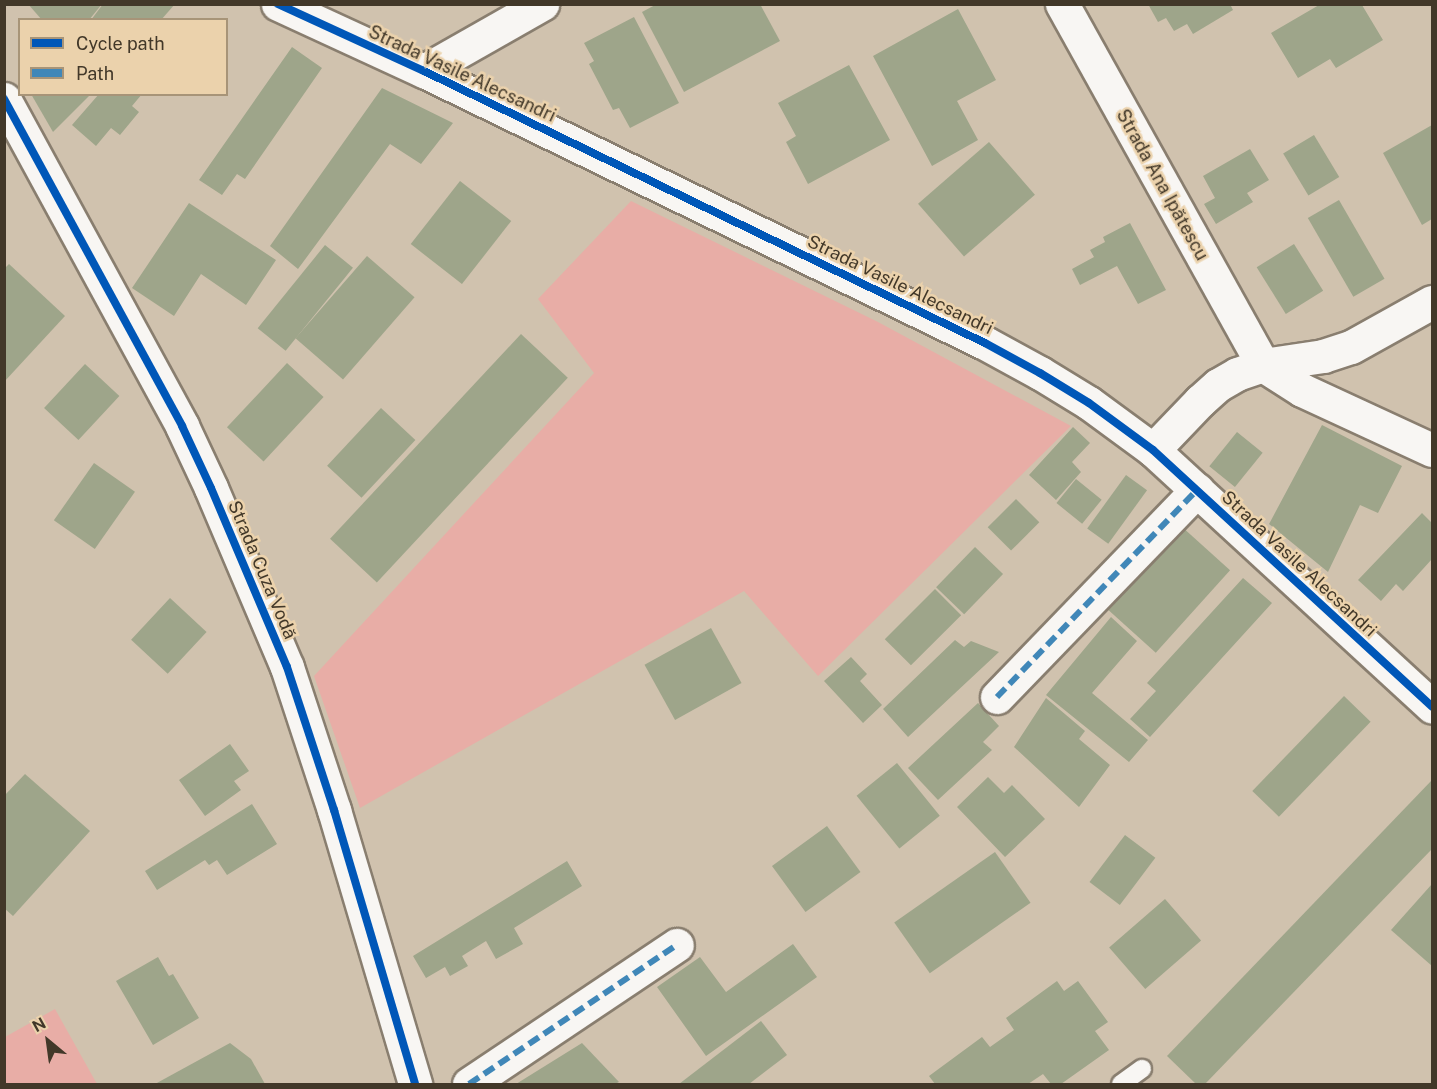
<!DOCTYPE html>
<meta charset="utf-8">
<style>
body{margin:0}
#map{position:relative;width:1437px;height:1089px;overflow:hidden;background:#d0c2ae;font-family:"Public Sans",sans-serif}
div>[style]{position:absolute}
.green>*{inset:0;background:#e8ada6}
.building>*{inset:0;background:#9ea58a;transform-origin:0 0}
.roads{filter:drop-shadow(2px 0 #897e6f) drop-shadow(-2px 0 #897e6f) drop-shadow(0 2px #897e6f) drop-shadow(0 -2px #897e6f)}
.service>*{height:18px;margin:-9px;padding:0 9px;transform-origin:9px;border-radius:9px;background:#f8f6f3}
.minor>*{height:33px;margin:-16.5px;padding:0 16.5px;transform-origin:16.5px;border-radius:16.5px;background:#f8f6f3}
.quiet>*{height:6px;margin-top:-3px;transform-origin:0;background:repeating-linear-gradient(90deg,#4087b8 0 12px,transparent 0 18px)}
.cycleway>*{height:8px;margin:-4px;padding:0 4px;transform-origin:4px;border-radius:4px;background:#0057b8}
span{translate:-50% -50%;white-space:nowrap;text-align:center;line-height:1.15;-webkit-text-stroke:5px #ebd2ac;paint-order:stroke}
.street-label{font-size:18px;color:#423829}
.frame{position:absolute;inset:0;border:6px solid #423829;pointer-events:none}
.legend{position:absolute;left:18px;top:18px;width:210px;height:78px;box-sizing:border-box;background:#ebd2ac;border:2px solid #a79478;margin:0;padding:8px 10px;list-style:none;font-size:18px;color:#423829}
.legend li{display:flex;align-items:center;gap:12px;height:30px}
.legend b{width:30px;border:2px solid #a79478}
.north{position:absolute;left:18px;top:1011px;width:60px;height:60px;-webkit-text-stroke:4px #ebd2ac;paint-order:stroke;rotate:331deg;font-size:16px;font-weight:700;line-height:24px;text-align:center;color:#423829}
.north::after{content:'';display:block;margin:auto;width:21px;height:27px;background:#423829;clip-path:polygon(50% 0,100% 100%,50% 72%,0 100%)}
</style>
<div id="map">
<div class="green">
<div style="clip-path:polygon(631px 201px,878px 322px,1071px 426px,818px 676px,744px 591px,360px 808px,314px 676px,594px 373px,538px 299px)"></div>
<div style="clip-path:polygon(55px 1009px,97px 1084px,5px 1084px,5px 1037px)"></div>
</div>
<div class="building">
<div style="clip-path:polygon(28px 4px,102px 4px,89px 20px,42px 20px)"></div>
<div style="clip-path:polygon(103px 4px,175px 4px,161px 20px,91px 20px)"></div>
<div style="clip-path:polygon(657px 4px,760px 4px,780px 41px,684px 92px,642px 12px)"></div>
<div style="clip-path:polygon(1148px 4px,1230px 4px,1233px 10px,1193px 34px,1187px 24px,1174px 31px,1166px 18px,1158px 22px)"></div>
<div style="clip-path:polygon(1319px 5px,1362px 5px,1383px 40px,1336px 68px,1330px 59px,1298px 78px,1271px 33px)"></div>
<div style="clip-path:polygon(958px 9px,996px 80px,957px 101px,978px 140px,932px 166px,873px 56px)"></div>
<div style="clip-path:polygon(634px 17px,679px 103px,630px 128px,619px 108px,613px 110px,589px 64px,594px 61px,584px 43px)"></div>
<div style="clip-path:polygon(292px 47px,322px 68px,245px 179px,237px 174px,222px 195px,199px 180px)"></div>
<div style="clip-path:polygon(849px 65px,890px 140px,808px 184px,786px 142px,796px 136px,778px 103px)"></div>
<div style="clip-path:polygon(382px 88px,453px 123px,421px 164px,390px 144px,298px 269px,270px 246px)"></div>
<div style="clip-path:polygon(31px 94px,91px 94px,53px 132px)"></div>
<div style="clip-path:polygon(99px 94px,142px 94px,132px 106px,139px 112px,120px 135px,111px 128px,96px 146px,72px 125px)"></div>
<div style="clip-path:polygon(1432px 125px,1432px 219px,1422px 225px,1383px 153px)"></div>
<div style="left:1314px;top:135px;width:49px;height:36px;rotate:59deg"></div>
<div style="left:989px;top:142px;width:70px;height:94px;rotate:49deg"></div>
<div style="clip-path:polygon(1250px 149px,1269px 180px,1247px 193px,1253px 202px,1216px 224px,1204px 204px,1215px 198px,1203px 176px)"></div>
<div style="left:460px;top:181px;width:65px;height:80px;rotate:38deg"></div>
<div style="left:1339px;top:200px;width:91px;height:36px;rotate:60deg"></div>
<div style="clip-path:polygon(189px 203px,276px 260px,246px 305px,201px 274px,174px 316px,132px 288px)"></div>
<div style="clip-path:polygon(1130px 223px,1166px 290px,1138px 304px,1117px 266px,1080px 285px,1072px 269px,1094px 257px,1090px 250px,1105px 242px,1103px 237px)"></div>
<div style="left:1294px;top:244px;width:55px;height:44px;rotate:58deg"></div>
<div style="left:325px;top:245px;width:36px;height:107px;rotate:39deg"></div>
<div style="left:367px;top:256px;width:63px;height:109px;rotate:41deg"></div>
<div style="clip-path:polygon(9px 264px,65px 316px,4px 382px,4px 269px)"></div>
<div style="left:521px;top:334px;width:64px;height:280px;rotate:43deg"></div>
<div style="left:287px;top:363px;width:50px;height:88px;rotate:43deg"></div>
<div style="left:85px;top:364px;width:47px;height:60px;rotate:43deg"></div>
<div style="left:381px;top:408px;width:47px;height:79px;rotate:43deg"></div>
<div style="clip-path:polygon(1322px 425px,1402px 466px,1378px 513px,1360px 505px,1328px 572px,1269px 524px)"></div>
<div style="clip-path:polygon(1073px 427px,1090px 443px,1072px 462px,1081px 472px,1056px 500px,1029px 475px)"></div>
<div style="left:1237px;top:432px;width:33px;height:44px;rotate:39deg"></div>
<div style="left:94px;top:463px;width:50px;height:70px;rotate:35deg"></div>
<div style="left:1126px;top:475px;width:26px;height:66px;rotate:36deg"></div>
<div style="left:1076px;top:479px;width:33px;height:31px;rotate:39deg"></div>
<div style="left:1016px;top:499px;width:33px;height:40px;rotate:45deg"></div>
<div style="clip-path:polygon(1422px 513px,1432px 523px,1432px 559px,1403px 591px,1396px 584px,1381px 601px,1358px 580px)"></div>
<div style="left:1181px;top:526px;width:66px;height:111px;rotate:42deg"></div>
<div style="left:975px;top:547px;width:39px;height:56px;rotate:44deg"></div>
<div style="clip-path:polygon(1243px 578px,1272px 603px,1150px 737px,1130px 719px,1156px 691px,1147px 683px)"></div>
<div style="left:935px;top:589px;width:37px;height:71px;rotate:45deg"></div>
<div style="left:170px;top:598px;width:50px;height:57px;rotate:43deg"></div>
<div style="clip-path:polygon(1111px 617px,1137px 641px,1092px 693px,1148px 740px,1129px 762px,1046px 695px)"></div>
<div style="left:711px;top:628px;width:63px;height:76px;rotate:61deg"></div>
<div style="clip-path:polygon(955px 640px,964px 647px,971px 641px,999px 652px,908px 737px,883px 709px)"></div>
<div style="clip-path:polygon(851px 657px,867px 674px,860px 681px,882px 705px,863px 723px,824px 681px)"></div>
<div style="left:1344px;top:696px;width:37px;height:132px;rotate:44deg"></div>
<div style="clip-path:polygon(1046px 698px,1085px 731px,1079px 739px,1110px 765px,1079px 807px,1014px 747px)"></div>
<div style="clip-path:polygon(978px 703px,999px 726px,983px 742px,992px 750px,938px 800px,908px 768px)"></div>
<div style="clip-path:polygon(230px 744px,249px 771px,234px 781px,241px 790px,205px 816px,179px 780px)"></div>
<div style="left:897px;top:763px;width:68px;height:52px;rotate:51deg"></div>
<div style="clip-path:polygon(25px 774px,90px 831px,13px 916px,4px 908px,4px 796px)"></div>
<div style="clip-path:polygon(988px 777px,1004px 793px,1012px 785px,1045px 819px,1005px 857px,957px 807px)"></div>
<div style="clip-path:polygon(1432px 780px,1432px 849px,1205px 1084px,1196px 1084px,1167px 1056px)"></div>
<div style="clip-path:polygon(252px 804px,277px 844px,227px 875px,217px 860px,209px 865px,205px 860px,157px 890px,145px 871px)"></div>
<div style="left:827px;top:826px;width:57px;height:68px;rotate:54deg"></div>
<div style="left:1125px;top:835px;width:38px;height:59px;rotate:37deg"></div>
<div style="left:995px;top:852px;width:62px;height:123px;rotate:55deg"></div>
<div style="clip-path:polygon(567px 861px,582px 886px,514px 928px,523px 944px,496px 959px,486px 941px,462px 956px,468px 966px,450px 976px,445px 967px,426px 978px,413px 956px)"></div>
<div style="clip-path:polygon(1432px 884px,1432px 966px,1391px 930px)"></div>
<div style="left:1165px;top:899px;width:55px;height:74px;rotate:49deg"></div>
<div style="clip-path:polygon(793px 944px,817px 977px,706px 1056px,657px 987px,700px 957px,726px 992px)"></div>
<div style="clip-path:polygon(158px 957px,169px 976px,173px 974px,199px 1018px,153px 1045px,116px 981px)"></div>
<div style="clip-path:polygon(1057px 981px,1064px 991px,1078px 981px,1108px 1022px,1095px 1031px,1109px 1050px,1061px 1084px,1051px 1084px,1043px 1074px,1028px 1084px,935px 1084px,929px 1076px,982px 1037px,990px 1047px,1014px 1030px,1006px 1018px)"></div>
<div style="clip-path:polygon(761px 1021px,787px 1055px,749px 1084px,679px 1084px)"></div>
<div style="clip-path:polygon(230px 1043px,251px 1059px,265px 1084px,155px 1084px)"></div>
<div style="clip-path:polygon(582px 1043px,619px 1082px,615px 1084px,516px 1084px)"></div>
</div>
<div class="roads">
<div class="service">
<div style="left:1121px;top:1084px;width:26px;rotate:-36deg"></div>
</div>
<div class="minor">
<div style="left:278px;top:4px;width:161px;rotate:24.7deg"></div>
<div style="left:424px;top:71px;width:623px;rotate:25.87deg"></div>
<div style="left:985px;top:343px;width:63px;rotate:28.6deg"></div>
<div style="left:1040px;top:373px;width:57px;rotate:31.5deg"></div>
<div style="left:1089px;top:403px;width:79px;rotate:36.3deg"></div>
<div style="left:1153px;top:450px;width:379px;rotate:42.6deg"></div>
<div style="left:1062px;top:4px;width:413px;rotate:60.9deg"></div>
<div style="left:1263px;top:365px;width:46px;rotate:32.7deg"></div>
<div style="left:1302px;top:390px;width:143px;rotate:24.8deg"></div>
<div style="left:424px;top:71px;width:136px;rotate:-29.6deg"></div>
<div style="left:4px;top:99px;width:372px;rotate:61.4deg"></div>
<div style="left:182px;top:426px;width:68px;rotate:64.9deg"></div>
<div style="left:211px;top:488px;width:194px;rotate:67deg"></div>
<div style="left:287px;top:667px;width:151px;rotate:71.8deg"></div>
<div style="left:334px;top:810px;width:286px;rotate:73.5deg"></div>
<div style="left:1153px;top:450px;width:68px;rotate:-46.2deg"></div>
<div style="left:1200px;top:401px;width:24px;rotate:-42deg"></div>
<div style="left:1218px;top:385px;width:22px;rotate:-30deg"></div>
<div style="left:1237px;top:374px;width:28px;rotate:-19deg"></div>
<div style="left:1263px;top:365px;width:61px;rotate:-8.5deg"></div>
<div style="left:1323px;top:356px;width:29px;rotate:-18deg"></div>
<div style="left:1351px;top:347px;width:93px;rotate:-29.1deg"></div>
<div style="left:997px;top:697px;width:288px;rotate:-46deg"></div>
<div style="left:469px;top:1084px;width:250px;rotate:-33.8deg"></div>
</div>
</div>
<div class="quiet">
<div style="left:997px;top:697px;width:288px;rotate:-46deg"></div>
<div style="left:469px;top:1084px;width:250px;rotate:-33.8deg"></div>
</div>
<div class="cycleway">
<div style="left:278px;top:4px;width:161px;rotate:24.7deg"></div>
<div style="left:424px;top:71px;width:623px;rotate:25.87deg"></div>
<div style="left:985px;top:343px;width:63px;rotate:28.6deg"></div>
<div style="left:1040px;top:373px;width:57px;rotate:31.5deg"></div>
<div style="left:1089px;top:403px;width:79px;rotate:36.3deg"></div>
<div style="left:1153px;top:450px;width:379px;rotate:42.6deg"></div>
<div style="left:4px;top:99px;width:372px;rotate:61.4deg"></div>
<div style="left:182px;top:426px;width:68px;rotate:64.9deg"></div>
<div style="left:211px;top:488px;width:194px;rotate:67deg"></div>
<div style="left:287px;top:667px;width:151px;rotate:71.8deg"></div>
<div style="left:334px;top:810px;width:286px;rotate:73.5deg"></div>
</div>
<div class="street-label">
<span style="left:462px;top:74px;rotate:25deg">Strada Vasile Alecsandri</span>
<span style="left:1162px;top:185px;rotate:61deg">Strada Ana Ipătescu</span>
<span style="left:900px;top:285px;rotate:26deg">Strada Vasile Alecsandri</span>
<span style="left:1299px;top:564px;rotate:43deg">Strada Vasile Alecsandri</span>
<span style="left:262px;top:570px;rotate:67deg">Strada Cuza Vodă</span>
</div>
<div class="frame"></div>
<ul class="legend">
<li><b style="height:8px;background:#0057b8"></b>Cycle path</li>
<li><b style="height:8px;background:#4087b8"></b>Path</li>
</ul>
<div class="north">N</div>
</div>
